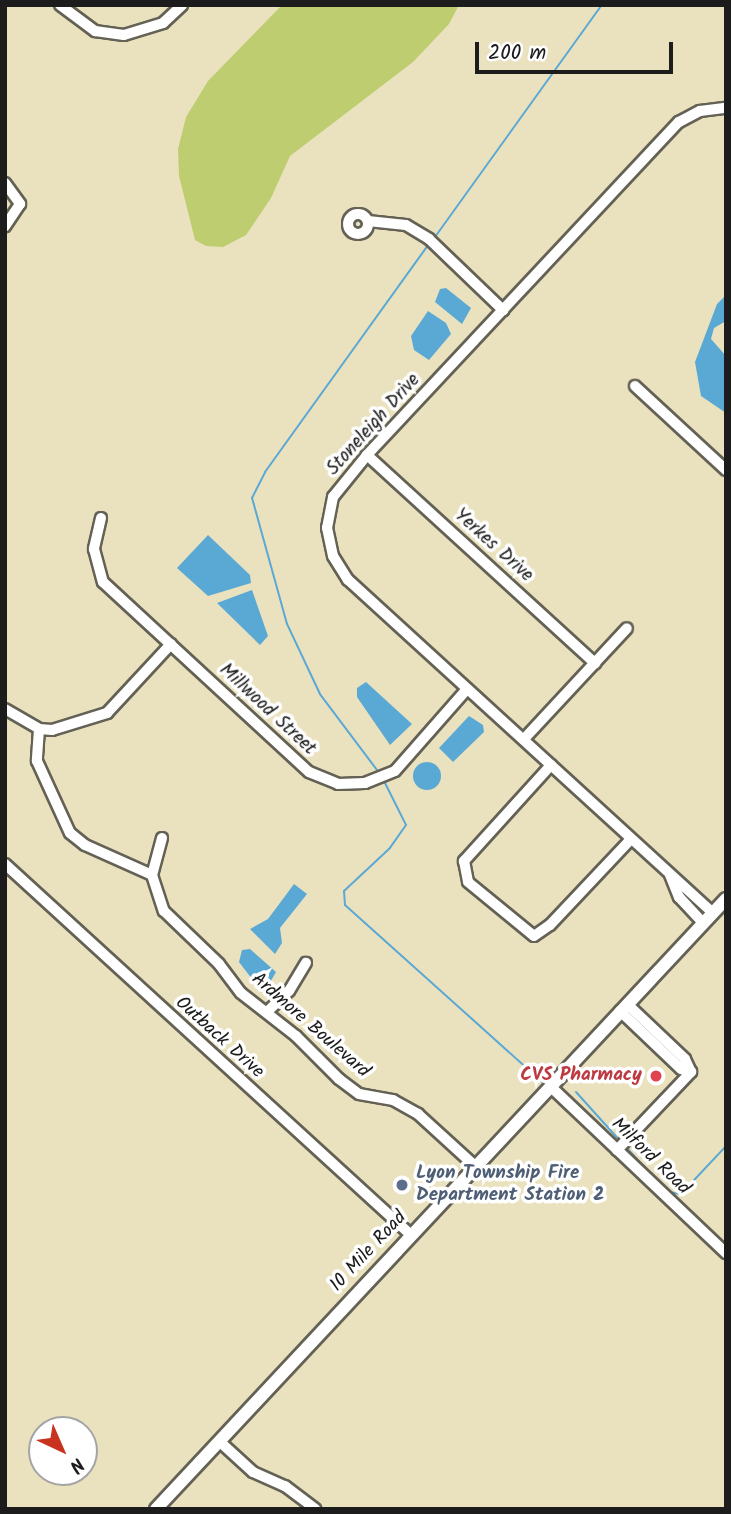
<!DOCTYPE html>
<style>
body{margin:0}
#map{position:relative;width:731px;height:1514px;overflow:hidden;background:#eae2bf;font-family:Kalam,sans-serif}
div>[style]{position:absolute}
.green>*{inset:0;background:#bdcd6f}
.water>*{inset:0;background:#5aa8d4}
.round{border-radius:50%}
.stream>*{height:2px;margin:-1px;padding:0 1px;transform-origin:1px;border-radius:1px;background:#5aa8d4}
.roads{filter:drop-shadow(2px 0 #646155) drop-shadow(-2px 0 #646155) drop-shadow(0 2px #646155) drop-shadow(0 -2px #646155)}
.minor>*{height:10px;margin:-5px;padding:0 5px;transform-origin:5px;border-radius:5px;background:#fff}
.minor>.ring{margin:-5px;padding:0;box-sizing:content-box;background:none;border:10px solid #fff;border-radius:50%}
.major>*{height:12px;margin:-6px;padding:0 6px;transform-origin:6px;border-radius:6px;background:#fff}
.dots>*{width:19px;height:19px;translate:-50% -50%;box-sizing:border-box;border:4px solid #fff;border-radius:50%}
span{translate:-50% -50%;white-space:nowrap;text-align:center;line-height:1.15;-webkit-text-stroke:7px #fff;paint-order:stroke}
.street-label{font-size:19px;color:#1c1c1c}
.health-label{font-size:19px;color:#be3a42;font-weight:700}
.right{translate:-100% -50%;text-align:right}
.service-label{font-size:19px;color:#4e5e75;font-weight:700}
.left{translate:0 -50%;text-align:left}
.frame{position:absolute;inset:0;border:7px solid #1c1c1c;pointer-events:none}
.north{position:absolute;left:28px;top:1416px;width:70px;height:70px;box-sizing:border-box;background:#fff;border:2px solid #a4a4a4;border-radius:50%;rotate:136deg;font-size:19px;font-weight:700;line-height:28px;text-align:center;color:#1c1c1c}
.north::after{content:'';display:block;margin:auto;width:24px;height:32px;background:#c8321e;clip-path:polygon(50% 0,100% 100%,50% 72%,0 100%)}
.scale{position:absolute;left:475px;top:42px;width:198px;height:32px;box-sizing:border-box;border:4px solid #1c1c1c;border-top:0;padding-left:9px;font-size:21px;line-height:24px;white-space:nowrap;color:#1c1c1c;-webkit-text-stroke:5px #fff;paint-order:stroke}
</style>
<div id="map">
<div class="green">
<div style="clip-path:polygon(282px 5px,459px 5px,449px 24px,413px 62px,290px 156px,271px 198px,246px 235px,223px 247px,206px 246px,195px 240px,179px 176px,178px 149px,186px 117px,208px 81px)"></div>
</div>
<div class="water">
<div style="clip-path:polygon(446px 288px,471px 308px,462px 324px,435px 302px,440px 289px)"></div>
<div style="clip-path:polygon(726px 295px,726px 321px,714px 328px,711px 339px,726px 356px,726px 413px,701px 396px,695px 362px,717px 304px)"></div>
<div style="clip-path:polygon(428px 311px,446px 323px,451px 334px,429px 360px,414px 350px,411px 336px)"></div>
<div style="clip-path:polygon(208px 535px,250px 575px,251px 583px,208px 596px,177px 568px)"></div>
<div style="clip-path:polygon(252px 590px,268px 636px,260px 645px,217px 603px)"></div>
<div style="clip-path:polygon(366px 682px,412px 724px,390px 745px,357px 697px,357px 688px)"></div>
<div style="clip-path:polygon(469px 716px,483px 725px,484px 732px,453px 762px,439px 748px)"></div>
<div class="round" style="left:413px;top:762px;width:28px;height:28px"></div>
<div style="clip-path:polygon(294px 884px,307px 894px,280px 928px,282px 943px,275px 954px,250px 929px,268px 919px)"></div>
<div style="clip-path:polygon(250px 949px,276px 972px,268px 986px,252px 979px,239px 962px,242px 950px)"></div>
</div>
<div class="stream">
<div style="left:435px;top:237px;width:286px;rotate:-54.3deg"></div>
<div style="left:380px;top:774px;width:100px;rotate:-126.9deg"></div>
<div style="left:320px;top:694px;width:77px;rotate:-115.2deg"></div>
<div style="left:287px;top:624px;width:131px;rotate:-105.5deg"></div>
<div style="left:252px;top:498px;width:29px;rotate:-63deg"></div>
<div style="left:265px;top:472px;width:281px;rotate:-54.3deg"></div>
<div style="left:383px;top:779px;width:51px;rotate:63.4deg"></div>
<div style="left:406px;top:825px;width:28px;rotate:125deg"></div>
<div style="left:390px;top:848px;width:63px;rotate:136.9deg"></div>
<div style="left:344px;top:891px;width:14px;rotate:86deg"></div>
<div style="left:345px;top:905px;width:265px;rotate:41.9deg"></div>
<div style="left:576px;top:1092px;width:67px;rotate:48deg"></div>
<div style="left:625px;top:1146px;width:47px;rotate:47.6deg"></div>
<div style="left:668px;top:1192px;width:13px;rotate:9deg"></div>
<div style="left:681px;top:1194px;width:66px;rotate:-46.8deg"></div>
</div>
<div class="roads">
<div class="minor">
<div style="left:60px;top:5px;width:44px;rotate:36.6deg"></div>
<div style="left:95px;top:31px;width:29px;rotate:8deg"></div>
<div style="left:124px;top:35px;width:41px;rotate:-17.1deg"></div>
<div style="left:163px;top:23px;width:26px;rotate:-43deg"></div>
<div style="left:5px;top:183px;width:26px;rotate:54deg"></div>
<div style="left:20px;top:204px;width:27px;rotate:124deg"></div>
<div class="ring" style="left:348px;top:214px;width:10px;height:10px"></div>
<div style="left:368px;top:221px;width:38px;rotate:6deg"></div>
<div style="left:406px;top:225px;width:27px;rotate:31deg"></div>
<div style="left:429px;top:239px;width:103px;rotate:43.8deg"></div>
<div style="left:635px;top:386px;width:124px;rotate:42.7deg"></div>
<div style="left:367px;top:455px;width:309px;rotate:42.4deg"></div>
<div style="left:101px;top:518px;width:32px;rotate:103deg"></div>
<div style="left:94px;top:549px;width:34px;rotate:75deg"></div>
<div style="left:103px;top:582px;width:280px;rotate:42.7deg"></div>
<div style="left:309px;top:772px;width:31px;rotate:22deg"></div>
<div style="left:338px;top:784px;width:27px;rotate:-2deg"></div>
<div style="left:365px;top:783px;width:32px;rotate:-22deg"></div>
<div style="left:395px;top:771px;width:109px;rotate:-48.7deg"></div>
<div style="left:5px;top:709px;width:39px;rotate:30deg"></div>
<div style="left:39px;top:729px;width:13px;rotate:4deg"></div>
<div style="left:52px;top:730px;width:58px;rotate:-17.2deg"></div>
<div style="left:107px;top:713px;width:94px;rotate:-47.2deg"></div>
<div style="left:39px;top:729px;width:32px;rotate:94deg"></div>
<div style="left:37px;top:761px;width:79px;rotate:65.4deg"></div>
<div style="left:70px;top:833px;width:19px;rotate:39deg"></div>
<div style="left:85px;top:845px;width:73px;rotate:24.1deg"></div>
<div style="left:524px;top:739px;width:151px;rotate:-47.1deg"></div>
<div style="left:551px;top:765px;width:130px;rotate:132.2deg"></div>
<div style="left:464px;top:861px;width:21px;rotate:79deg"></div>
<div style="left:468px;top:882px;width:85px;rotate:39.3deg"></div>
<div style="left:534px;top:936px;width:19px;rotate:-35deg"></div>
<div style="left:550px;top:925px;width:118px;rotate:-46.7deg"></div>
<div style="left:162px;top:838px;width:38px;rotate:105deg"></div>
<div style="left:152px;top:875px;width:38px;rotate:72deg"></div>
<div style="left:164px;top:911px;width:76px;rotate:43.9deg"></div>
<div style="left:219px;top:964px;width:36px;rotate:53deg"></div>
<div style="left:241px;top:993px;width:70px;rotate:38deg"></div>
<div style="left:296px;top:1036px;width:61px;rotate:45deg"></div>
<div style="left:339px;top:1079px;width:25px;rotate:37deg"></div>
<div style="left:359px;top:1094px;width:35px;rotate:10deg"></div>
<div style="left:393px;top:1100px;width:29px;rotate:29deg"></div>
<div style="left:418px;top:1114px;width:77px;rotate:42.4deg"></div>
<div style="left:5px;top:864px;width:550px;rotate:42.42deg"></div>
<div style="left:670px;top:875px;width:24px;rotate:68deg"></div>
<div style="left:679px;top:897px;width:35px;rotate:47deg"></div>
<div style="left:713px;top:913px;width:494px;rotate:-137.6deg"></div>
<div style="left:348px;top:580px;width:28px;rotate:-122deg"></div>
<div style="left:333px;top:556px;width:29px;rotate:-102deg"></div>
<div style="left:327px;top:528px;width:32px;rotate:-79deg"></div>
<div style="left:333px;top:497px;width:54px;rotate:-51deg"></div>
<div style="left:367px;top:455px;width:456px;rotate:-46.9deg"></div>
<div style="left:679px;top:122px;width:24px;rotate:-28deg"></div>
<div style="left:700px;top:111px;width:26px;rotate:-7deg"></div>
<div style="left:268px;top:1011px;width:29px;rotate:-44deg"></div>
<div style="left:289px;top:991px;width:33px;rotate:-59deg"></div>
<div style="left:620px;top:1011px;width:84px;rotate:43.6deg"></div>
<div style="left:681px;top:1069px;width:10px;rotate:17deg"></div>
<div style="left:691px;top:1072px;width:14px;rotate:-115deg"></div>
<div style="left:685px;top:1059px;width:80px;rotate:-136.5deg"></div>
<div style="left:550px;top:1086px;width:243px;rotate:43.5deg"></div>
<div style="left:617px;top:1150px;width:108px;rotate:-46.5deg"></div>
<div style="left:219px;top:1441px;width:46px;rotate:42.4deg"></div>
<div style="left:253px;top:1472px;width:35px;rotate:24deg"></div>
<div style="left:285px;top:1486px;width:38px;rotate:37deg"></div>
</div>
<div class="major">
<div style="left:156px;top:1509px;width:835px;rotate:-46.94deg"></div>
</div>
</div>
<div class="dots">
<div style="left:656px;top:1076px;background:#e0444e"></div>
<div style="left:402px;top:1185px;background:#5c6f8a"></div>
</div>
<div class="street-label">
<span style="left:374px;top:425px;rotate:-48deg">Stoneleigh Drive</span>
<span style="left:493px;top:546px;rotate:42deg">Yerkes Drive</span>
<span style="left:267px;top:710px;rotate:43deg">Millwood Street</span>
<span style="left:310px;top:1026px;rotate:41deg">Ardmore Boulevard</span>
<span style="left:219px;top:1038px;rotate:42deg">Outback Drive</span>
<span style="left:650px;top:1157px;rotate:44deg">Milford Road</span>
<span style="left:369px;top:1252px;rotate:-47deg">10 Mile Road</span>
</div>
<div class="health-label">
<span class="right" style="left:642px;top:1076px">CVS Pharmacy</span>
</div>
<div class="service-label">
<span class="left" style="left:416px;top:1185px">Lyon Township Fire<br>Department Station 2</span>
</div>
<div class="frame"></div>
<div class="north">N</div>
<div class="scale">200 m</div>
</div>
